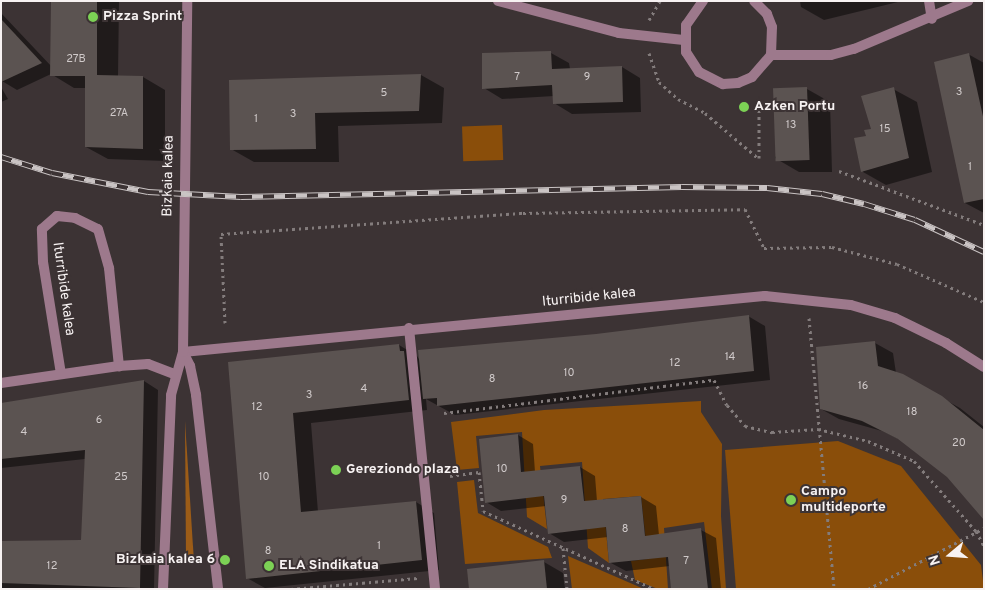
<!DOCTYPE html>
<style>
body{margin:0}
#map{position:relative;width:985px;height:590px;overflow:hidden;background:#3c3334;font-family:Overpass,sans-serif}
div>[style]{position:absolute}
.green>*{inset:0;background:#8a4e0a;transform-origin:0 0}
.forest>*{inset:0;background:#9c5c17}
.shadow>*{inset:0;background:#0007}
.building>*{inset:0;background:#5b5351;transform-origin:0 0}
.path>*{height:3px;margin-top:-1.5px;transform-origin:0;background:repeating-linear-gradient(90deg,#837c7c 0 2.5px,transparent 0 6.5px)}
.street>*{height:10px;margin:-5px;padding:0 5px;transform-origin:5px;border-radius:5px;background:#9d798c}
.rail>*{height:5.5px;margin-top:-2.75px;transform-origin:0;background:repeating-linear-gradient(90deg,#3c3334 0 11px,#cac4c4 0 22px);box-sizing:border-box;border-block:1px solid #cac4c4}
.dots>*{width:14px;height:14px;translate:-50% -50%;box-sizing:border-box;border:2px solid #3c3334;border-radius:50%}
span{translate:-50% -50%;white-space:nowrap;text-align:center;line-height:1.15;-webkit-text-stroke:4px #3c3334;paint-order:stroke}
.number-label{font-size:11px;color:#d0caca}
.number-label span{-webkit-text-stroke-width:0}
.poi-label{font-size:14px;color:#f7f2f2;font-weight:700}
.left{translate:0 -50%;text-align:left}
.right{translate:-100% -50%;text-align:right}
.street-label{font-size:14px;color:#f7f2f2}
.frame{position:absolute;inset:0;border:2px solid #f7f2f2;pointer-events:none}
.north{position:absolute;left:925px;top:530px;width:50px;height:50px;-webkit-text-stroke:4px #3c3334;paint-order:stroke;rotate:252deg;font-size:14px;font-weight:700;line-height:20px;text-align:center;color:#f7f2f2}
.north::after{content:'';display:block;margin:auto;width:18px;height:22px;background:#f7f2f2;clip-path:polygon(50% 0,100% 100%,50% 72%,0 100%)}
</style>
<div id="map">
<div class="green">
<div style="left:502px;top:125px;width:35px;height:40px;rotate:88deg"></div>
<div style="clip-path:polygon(701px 401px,701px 412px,722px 444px,721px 516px,726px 589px,712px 589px,704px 522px,664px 528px,668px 589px,658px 589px,635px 580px,631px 561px,648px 559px,641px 496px,603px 499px,609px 563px,588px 548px,582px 462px,540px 466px,547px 529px,527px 517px,522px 432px,476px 436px,479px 468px,457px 470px,451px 422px,544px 410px)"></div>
<div style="clip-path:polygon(838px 441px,901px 466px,981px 565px,984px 589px,736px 589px,725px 450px)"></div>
<div style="clip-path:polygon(474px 480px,478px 513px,548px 547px,552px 558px,465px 564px,457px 482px)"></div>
<div style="clip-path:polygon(568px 556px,644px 589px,572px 589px)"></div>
</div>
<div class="forest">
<div style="clip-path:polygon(185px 421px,194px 562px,186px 561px)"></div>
</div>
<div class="shadow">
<div style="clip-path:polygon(52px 1px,119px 1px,118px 77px,143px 77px,165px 90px,165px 161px,108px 159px,86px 147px,86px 88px,74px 88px,51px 74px,17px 90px,2px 81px,1px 13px,52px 67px)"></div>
<div style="clip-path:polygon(800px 1px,902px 1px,824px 20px,801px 7px)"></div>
<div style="clip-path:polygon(551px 53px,569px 63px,570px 69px,622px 67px,640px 78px,641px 112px,572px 114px,554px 103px,554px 96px,502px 99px,484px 88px)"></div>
<div style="clip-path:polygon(968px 54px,984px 63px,984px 213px,965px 203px)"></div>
<div style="clip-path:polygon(421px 75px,444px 88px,442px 123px,338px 126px,339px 162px,254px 162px,231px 149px,230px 81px)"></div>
<div style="clip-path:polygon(1px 87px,8px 99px,1px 102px)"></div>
<div style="clip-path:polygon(807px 89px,830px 102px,832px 172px,799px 172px,775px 158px)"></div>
<div style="clip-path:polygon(893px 89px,917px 102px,932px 172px,886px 185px,863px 172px,868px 137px)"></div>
<div style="clip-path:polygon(748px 316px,765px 326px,770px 380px,455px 415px,426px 399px,427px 410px,311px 423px,318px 512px,416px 502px,434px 513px,439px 570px,265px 588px,247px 578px,229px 363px,399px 345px,417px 356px,421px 362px)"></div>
<div style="clip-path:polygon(875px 343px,893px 353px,896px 373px,960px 408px,984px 427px,984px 517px,948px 476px,905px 442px,882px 431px,839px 419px,821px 409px)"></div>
<div style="clip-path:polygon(144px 381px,158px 390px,154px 589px,1px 589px,1px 542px,82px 542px,85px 459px,1px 468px,1px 404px)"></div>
<div style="clip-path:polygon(518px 435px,533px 444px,535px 472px,580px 467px,595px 476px,597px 501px,641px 497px,656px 506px,659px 535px,701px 530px,716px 538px,721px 589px,673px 589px,670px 566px,626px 571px,611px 563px,608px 537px,564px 542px,549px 533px,546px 506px,501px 511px,486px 502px)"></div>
<div style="clip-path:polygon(544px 562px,563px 573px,565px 589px,471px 589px)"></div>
</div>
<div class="building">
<div style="clip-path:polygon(51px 1px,97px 1px,97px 75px,143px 76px,143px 149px,85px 147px,85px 76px,50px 76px)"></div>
<div style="clip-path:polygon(1px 19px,42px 63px,1px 82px)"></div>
<div style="clip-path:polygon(551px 51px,552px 69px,622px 66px,623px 102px,553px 104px,552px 85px,482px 89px,482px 53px)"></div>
<div style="clip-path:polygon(969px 53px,984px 121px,984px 199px,964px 203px,934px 62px)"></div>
<div style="clip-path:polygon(421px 74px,419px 111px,315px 113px,316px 149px,230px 150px,229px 80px)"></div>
<div style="left:807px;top:87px;width:73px;height:34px;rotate:88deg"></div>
<div style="clip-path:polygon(894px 87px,909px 158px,861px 172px,854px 138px,866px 136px,864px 130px,871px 129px,861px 96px)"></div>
<div style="clip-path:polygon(749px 315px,754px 371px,437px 406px,437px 398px,423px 399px,418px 350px,596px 334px)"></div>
<div style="clip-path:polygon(875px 341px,878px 366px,903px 374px,942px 396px,984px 430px,984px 520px,947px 477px,898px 439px,862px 421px,820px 409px,816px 347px)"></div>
<div style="clip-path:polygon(399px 344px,400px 351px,404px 351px,409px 400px,293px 413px,301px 512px,416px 501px,422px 560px,246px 579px,228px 362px)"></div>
<div style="clip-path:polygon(144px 380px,140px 588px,1px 583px,1px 541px,81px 540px,85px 450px,1px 459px,1px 403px)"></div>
<div style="clip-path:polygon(518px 434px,521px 472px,580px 466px,584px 501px,641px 496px,645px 536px,701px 528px,708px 589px,671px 589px,668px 557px,609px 563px,606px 527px,548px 534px,544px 496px,485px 503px,479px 439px)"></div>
<div style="clip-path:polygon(544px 560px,547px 589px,469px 589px,467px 569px)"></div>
</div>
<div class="path">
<div style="left:649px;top:20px;width:22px;rotate:-60deg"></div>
<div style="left:649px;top:53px;width:31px;rotate:71deg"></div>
<div style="left:659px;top:82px;width:25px;rotate:42deg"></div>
<div style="left:678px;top:99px;width:30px;rotate:27deg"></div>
<div style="left:705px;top:113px;width:71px;rotate:40.4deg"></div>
<div style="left:759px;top:158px;width:59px;rotate:-90deg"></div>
<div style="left:839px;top:171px;width:155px;rotate:20.4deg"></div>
<div style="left:809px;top:318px;width:272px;rotate:84.7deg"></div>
<div style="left:225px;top:323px;width:89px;rotate:-92.6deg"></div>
<div style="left:221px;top:234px;width:303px;rotate:-4deg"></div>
<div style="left:523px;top:213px;width:222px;rotate:-1deg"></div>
<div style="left:745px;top:209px;width:43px;rotate:64deg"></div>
<div style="left:764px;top:248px;width:68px;rotate:-0.8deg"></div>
<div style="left:832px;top:247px;width:67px;rotate:14.7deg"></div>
<div style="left:897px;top:264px;width:95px;rotate:23.6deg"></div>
<div style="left:444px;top:413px;width:272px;rotate:-7deg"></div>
<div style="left:714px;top:380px;width:28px;rotate:63deg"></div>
<div style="left:727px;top:405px;width:28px;rotate:49deg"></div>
<div style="left:745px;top:426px;width:28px;rotate:13deg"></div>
<div style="left:772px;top:432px;width:46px;rotate:-3.7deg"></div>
<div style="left:818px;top:429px;width:51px;rotate:13.5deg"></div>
<div style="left:868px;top:441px;width:50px;rotate:23.5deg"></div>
<div style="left:914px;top:461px;width:94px;rotate:48.5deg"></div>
<div style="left:976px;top:531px;width:17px;rotate:62deg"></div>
<div style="left:450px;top:476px;width:29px;rotate:-8deg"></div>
<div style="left:479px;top:472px;width:39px;rotate:84deg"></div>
<div style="left:483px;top:511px;width:188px;rotate:24.5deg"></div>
<div style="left:563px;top:548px;width:41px;rotate:84.4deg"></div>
<div style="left:291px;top:589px;width:127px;rotate:-5deg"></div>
<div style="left:868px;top:589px;width:131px;rotate:-27.7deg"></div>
</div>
<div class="street">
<div style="left:498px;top:1px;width:125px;rotate:14.8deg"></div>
<div style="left:619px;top:33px;width:65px;rotate:6.1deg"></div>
<div style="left:703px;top:1px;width:29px;rotate:125deg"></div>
<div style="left:686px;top:25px;width:27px;rotate:90deg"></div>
<div style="left:686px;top:52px;width:24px;rotate:57deg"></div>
<div style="left:699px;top:72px;width:27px;rotate:27deg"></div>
<div style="left:723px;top:84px;width:15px;rotate:-4deg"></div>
<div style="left:738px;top:83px;width:15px;rotate:-23deg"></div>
<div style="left:752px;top:77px;width:29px;rotate:-49deg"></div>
<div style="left:771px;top:55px;width:28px;rotate:-88deg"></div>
<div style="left:772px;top:27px;width:14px;rotate:-111deg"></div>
<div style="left:767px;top:14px;width:18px;rotate:-135deg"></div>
<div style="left:929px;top:1px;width:18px;rotate:81deg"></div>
<div style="left:771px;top:55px;width:60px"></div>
<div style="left:831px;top:55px;width:24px;rotate:-15deg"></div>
<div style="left:854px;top:49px;width:124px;rotate:-22.8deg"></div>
<div style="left:409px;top:328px;width:262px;rotate:84.3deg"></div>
<div style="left:183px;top:352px;width:585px;rotate:-5.5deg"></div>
<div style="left:765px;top:296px;width:86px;rotate:6deg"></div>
<div style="left:851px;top:305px;width:46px;rotate:16.5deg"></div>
<div style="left:895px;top:318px;width:57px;rotate:26.1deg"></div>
<div style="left:946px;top:343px;width:45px;rotate:32.3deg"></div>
<div style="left:183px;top:352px;width:16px;rotate:63deg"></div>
<div style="left:190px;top:366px;width:30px;rotate:78deg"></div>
<div style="left:196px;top:395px;width:195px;rotate:83.5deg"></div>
<div style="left:61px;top:374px;width:113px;rotate:-99.1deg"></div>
<div style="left:43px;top:262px;width:33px;rotate:-92deg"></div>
<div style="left:42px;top:229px;width:20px;rotate:-41deg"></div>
<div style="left:57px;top:216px;width:18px;rotate:6deg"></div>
<div style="left:75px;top:218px;width:25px;rotate:26deg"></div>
<div style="left:98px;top:229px;width:41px;rotate:74.2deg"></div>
<div style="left:109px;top:268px;width:99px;rotate:84.2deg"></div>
<div style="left:1px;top:383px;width:119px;rotate:-8.2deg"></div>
<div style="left:119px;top:366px;width:29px;rotate:-4deg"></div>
<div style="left:148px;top:364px;width:30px;rotate:21deg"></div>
<div style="left:163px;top:589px;width:194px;rotate:-87.6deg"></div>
<div style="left:171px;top:395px;width:45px;rotate:-74.4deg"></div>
<div style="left:183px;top:352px;width:351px;rotate:-89.3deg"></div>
</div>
<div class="rail">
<div style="left:1px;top:157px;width:53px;rotate:17.4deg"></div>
<div style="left:52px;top:173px;width:98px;rotate:11.2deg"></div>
<div style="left:148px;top:192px;width:93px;rotate:3.1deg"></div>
<div style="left:241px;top:197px;width:441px;rotate:-1.3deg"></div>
<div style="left:682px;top:187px;width:85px;rotate:0.7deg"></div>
<div style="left:767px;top:188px;width:55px;rotate:6.2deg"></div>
<div style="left:822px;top:194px;width:43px;rotate:13.4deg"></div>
<div style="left:864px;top:204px;width:53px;rotate:17.4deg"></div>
<div style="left:915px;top:220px;width:76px;rotate:24.9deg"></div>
</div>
<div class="dots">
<div style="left:93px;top:17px;background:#7cd155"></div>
<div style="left:744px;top:107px;background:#7cd155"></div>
<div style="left:336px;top:470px;background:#7cd155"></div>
<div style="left:791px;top:500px;background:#7cd155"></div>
<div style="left:225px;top:560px;background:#7cd155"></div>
<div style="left:269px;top:566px;background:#7cd155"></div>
</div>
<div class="number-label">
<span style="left:76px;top:59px">27B</span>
<span style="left:517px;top:77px">7</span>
<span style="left:587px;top:77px">9</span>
<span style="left:959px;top:92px">3</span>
<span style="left:384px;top:93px">5</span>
<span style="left:119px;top:113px">27A</span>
<span style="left:293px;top:114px">3</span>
<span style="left:256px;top:119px">1</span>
<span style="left:791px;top:125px">13</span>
<span style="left:885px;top:129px">15</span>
<span style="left:970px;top:167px">1</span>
<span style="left:730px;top:357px">14</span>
<span style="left:675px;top:363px">12</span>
<span style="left:569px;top:373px">10</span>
<span style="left:492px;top:379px">8</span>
<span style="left:863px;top:386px">16</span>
<span style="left:364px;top:389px">4</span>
<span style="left:309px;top:395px">3</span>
<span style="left:257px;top:407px">12</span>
<span style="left:912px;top:412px">18</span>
<span style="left:99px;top:420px">6</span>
<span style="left:24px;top:432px">4</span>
<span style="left:959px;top:443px">20</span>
<span style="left:502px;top:469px">10</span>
<span style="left:121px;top:477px">25</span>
<span style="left:264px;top:477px">10</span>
<span style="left:564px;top:500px">9</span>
<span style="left:625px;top:529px">8</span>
<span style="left:379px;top:546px">1</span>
<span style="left:268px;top:551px">8</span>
<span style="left:686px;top:561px">7</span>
<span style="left:52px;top:566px">12</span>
</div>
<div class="poi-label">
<span class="left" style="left:103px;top:17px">Pizza Sprint</span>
<span class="left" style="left:754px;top:107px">Azken Portu</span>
<span class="left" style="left:346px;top:470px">Gereziondo plaza</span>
<span class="left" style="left:801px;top:500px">Campo<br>multideporte</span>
<span class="right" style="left:215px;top:560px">Bizkaia kalea 6</span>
<span class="left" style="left:279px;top:566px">ELA Sindikatua</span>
</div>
<div class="street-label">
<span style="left:169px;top:176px;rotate:-89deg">Bizkaia kalea</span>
<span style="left:63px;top:289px;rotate:82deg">Iturribide kalea</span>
<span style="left:589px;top:298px;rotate:-6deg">Iturribide kalea</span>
</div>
<div class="frame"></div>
<div class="north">N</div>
</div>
